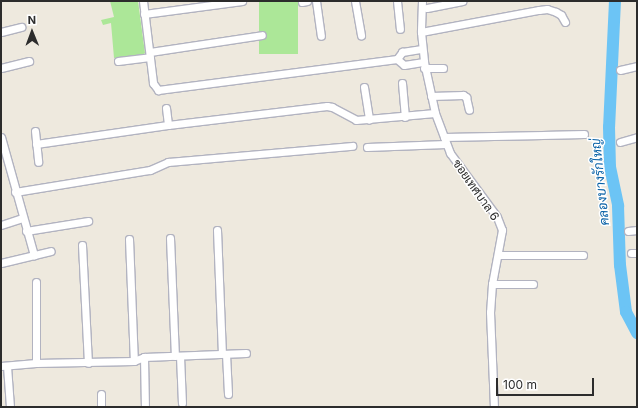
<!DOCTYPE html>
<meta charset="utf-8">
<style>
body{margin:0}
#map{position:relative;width:638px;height:408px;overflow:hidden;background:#eee9de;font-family:Inter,Sarabun,sans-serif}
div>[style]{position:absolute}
.green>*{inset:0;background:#ace798;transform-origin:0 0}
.river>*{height:12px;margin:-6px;padding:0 6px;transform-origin:6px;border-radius:6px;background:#6cc4f5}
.roads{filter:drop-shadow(1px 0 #b2b3c0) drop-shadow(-1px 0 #b2b3c0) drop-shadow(0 1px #b2b3c0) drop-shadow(0 -1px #b2b3c0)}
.minor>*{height:7px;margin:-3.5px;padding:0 3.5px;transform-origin:3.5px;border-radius:3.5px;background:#fff}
span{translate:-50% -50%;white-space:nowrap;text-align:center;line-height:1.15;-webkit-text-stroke:3px #fff;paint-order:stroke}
.street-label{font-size:12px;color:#2c2c2c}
.water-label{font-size:13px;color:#0760a6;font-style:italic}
.frame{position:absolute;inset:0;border:2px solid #2c2c2c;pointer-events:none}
.north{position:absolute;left:12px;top:12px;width:40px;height:40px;-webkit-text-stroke:3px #fff;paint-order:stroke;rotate:359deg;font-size:11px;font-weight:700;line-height:16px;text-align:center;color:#2c2c2c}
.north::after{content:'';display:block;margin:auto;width:14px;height:18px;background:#2c2c2c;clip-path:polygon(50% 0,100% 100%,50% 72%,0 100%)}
.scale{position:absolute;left:496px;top:378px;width:98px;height:18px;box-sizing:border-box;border:2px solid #2c2c2c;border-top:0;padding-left:5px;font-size:12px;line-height:14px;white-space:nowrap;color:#2c2c2c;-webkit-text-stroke:3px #fff;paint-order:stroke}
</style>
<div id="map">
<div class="green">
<div style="clip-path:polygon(110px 1px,138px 1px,145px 53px,142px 55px,114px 58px,111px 23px,103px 25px,101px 20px,114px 17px)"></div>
<div style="left:259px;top:1px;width:39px;height:53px"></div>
</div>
<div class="river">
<div style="left:615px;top:1px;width:126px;rotate:92.7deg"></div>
<div style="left:609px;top:127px;width:40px;rotate:88.6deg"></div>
<div style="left:610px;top:167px;width:40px;rotate:78deg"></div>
<div style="left:618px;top:206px;width:59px;rotate:88.1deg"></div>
<div style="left:620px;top:265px;width:47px;rotate:82.7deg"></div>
<div style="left:626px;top:312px;width:24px;rotate:62deg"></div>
</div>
<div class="roads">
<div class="minor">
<div style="left:143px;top:1px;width:83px;rotate:83deg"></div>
<div style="left:153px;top:83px;width:9px;rotate:54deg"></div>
<div style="left:158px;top:90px;width:241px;rotate:-7.4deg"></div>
<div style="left:316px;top:1px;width:35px;rotate:82deg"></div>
<div style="left:355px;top:1px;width:35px;rotate:80deg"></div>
<div style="left:397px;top:1px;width:28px;rotate:84deg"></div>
<div style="left:422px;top:1px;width:31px;rotate:92deg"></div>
<div style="left:421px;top:32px;width:30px;rotate:84deg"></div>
<div style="left:424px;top:62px;width:52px;rotate:77.8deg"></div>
<div style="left:435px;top:113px;width:43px;rotate:69.4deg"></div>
<div style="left:450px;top:153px;width:79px;rotate:53.7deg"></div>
<div style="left:497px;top:217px;width:14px;rotate:69deg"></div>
<div style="left:502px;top:230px;width:55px;rotate:100.5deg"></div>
<div style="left:492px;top:284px;width:28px;rotate:94deg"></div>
<div style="left:490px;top:312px;width:95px;rotate:87.6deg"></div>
<div style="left:302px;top:2px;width:5px;rotate:-11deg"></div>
<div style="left:427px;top:8px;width:36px;rotate:-11deg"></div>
<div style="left:144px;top:14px;width:99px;rotate:-7.6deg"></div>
<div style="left:1px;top:32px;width:21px;rotate:-14deg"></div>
<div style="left:421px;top:32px;width:120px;rotate:-10.6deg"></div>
<div style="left:539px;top:10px;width:8px;rotate:-7deg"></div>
<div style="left:547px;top:9px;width:9px;rotate:18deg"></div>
<div style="left:556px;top:12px;width:6px;rotate:31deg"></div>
<div style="left:561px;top:15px;width:8px;rotate:60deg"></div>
<div style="left:150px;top:52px;width:113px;rotate:-8.6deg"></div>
<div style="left:397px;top:59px;width:9px;rotate:-54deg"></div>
<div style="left:402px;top:52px;width:20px;rotate:-9deg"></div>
<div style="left:397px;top:59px;width:9px;rotate:41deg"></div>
<div style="left:404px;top:65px;width:20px;rotate:-9deg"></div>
<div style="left:118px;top:61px;width:32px;rotate:-7deg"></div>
<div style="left:1px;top:68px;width:29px;rotate:-14deg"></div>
<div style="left:424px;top:68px;width:19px"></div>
<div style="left:620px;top:70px;width:17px;rotate:-13deg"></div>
<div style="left:402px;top:83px;width:34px;rotate:85deg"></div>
<div style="left:364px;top:87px;width:33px;rotate:81deg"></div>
<div style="left:431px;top:96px;width:32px;rotate:-2deg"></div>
<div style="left:463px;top:95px;width:4px;rotate:34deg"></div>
<div style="left:466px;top:97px;width:13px;rotate:77deg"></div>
<div style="left:166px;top:108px;width:17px;rotate:83deg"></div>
<div style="left:35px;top:131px;width:31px;rotate:84deg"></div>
<div style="left:1px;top:137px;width:123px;rotate:74.4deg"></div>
<div style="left:444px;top:137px;width:140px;rotate:-1.2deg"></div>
<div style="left:620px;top:142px;width:18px;rotate:-16deg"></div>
<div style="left:36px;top:144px;width:133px;rotate:-8.2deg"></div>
<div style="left:168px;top:125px;width:160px;rotate:-6.8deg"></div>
<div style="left:327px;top:106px;width:5px;rotate:11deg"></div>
<div style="left:332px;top:107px;width:27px;rotate:28deg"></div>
<div style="left:356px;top:120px;width:79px;rotate:-5.1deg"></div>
<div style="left:367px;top:147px;width:79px;rotate:-2.2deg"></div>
<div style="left:15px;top:192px;width:137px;rotate:-9.3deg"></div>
<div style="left:150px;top:170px;width:20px;rotate:-24deg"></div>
<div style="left:168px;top:162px;width:185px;rotate:-5deg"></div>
<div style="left:1px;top:225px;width:22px;rotate:-18deg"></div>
<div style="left:217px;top:230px;width:123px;rotate:87.7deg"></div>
<div style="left:26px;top:231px;width:63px;rotate:-9.2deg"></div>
<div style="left:628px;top:231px;width:9px;rotate:-6deg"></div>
<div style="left:170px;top:238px;width:118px;rotate:87.6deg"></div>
<div style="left:129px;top:239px;width:122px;rotate:87.7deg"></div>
<div style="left:82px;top:245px;width:118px;rotate:87.1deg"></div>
<div style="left:631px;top:253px;width:6px"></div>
<div style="left:498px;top:255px;width:85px"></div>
<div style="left:1px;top:263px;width:51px;rotate:-13.5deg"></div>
<div style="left:36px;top:282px;width:81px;rotate:90deg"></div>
<div style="left:492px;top:284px;width:41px"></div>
<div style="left:226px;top:354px;width:40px;rotate:87.1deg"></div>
<div style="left:180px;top:356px;width:47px;rotate:87.6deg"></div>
<div style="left:144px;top:357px;width:50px;rotate:88.9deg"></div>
<div style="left:1px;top:366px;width:35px;rotate:-5deg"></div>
<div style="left:36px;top:363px;width:98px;rotate:-1.2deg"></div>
<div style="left:134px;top:361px;width:11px;rotate:-22deg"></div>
<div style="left:144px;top:357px;width:102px;rotate:-2.2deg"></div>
<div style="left:7px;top:366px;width:41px;rotate:85.8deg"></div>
<div style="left:101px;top:394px;width:13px;rotate:90deg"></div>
</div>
</div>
<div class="street-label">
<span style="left:476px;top:190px;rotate:55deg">ซอยเทศบาล 6</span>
</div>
<div class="water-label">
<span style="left:600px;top:182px;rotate:-96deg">คลองบางรักใหญ่</span>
</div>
<div class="frame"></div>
<div class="north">N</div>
<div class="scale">100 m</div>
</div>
